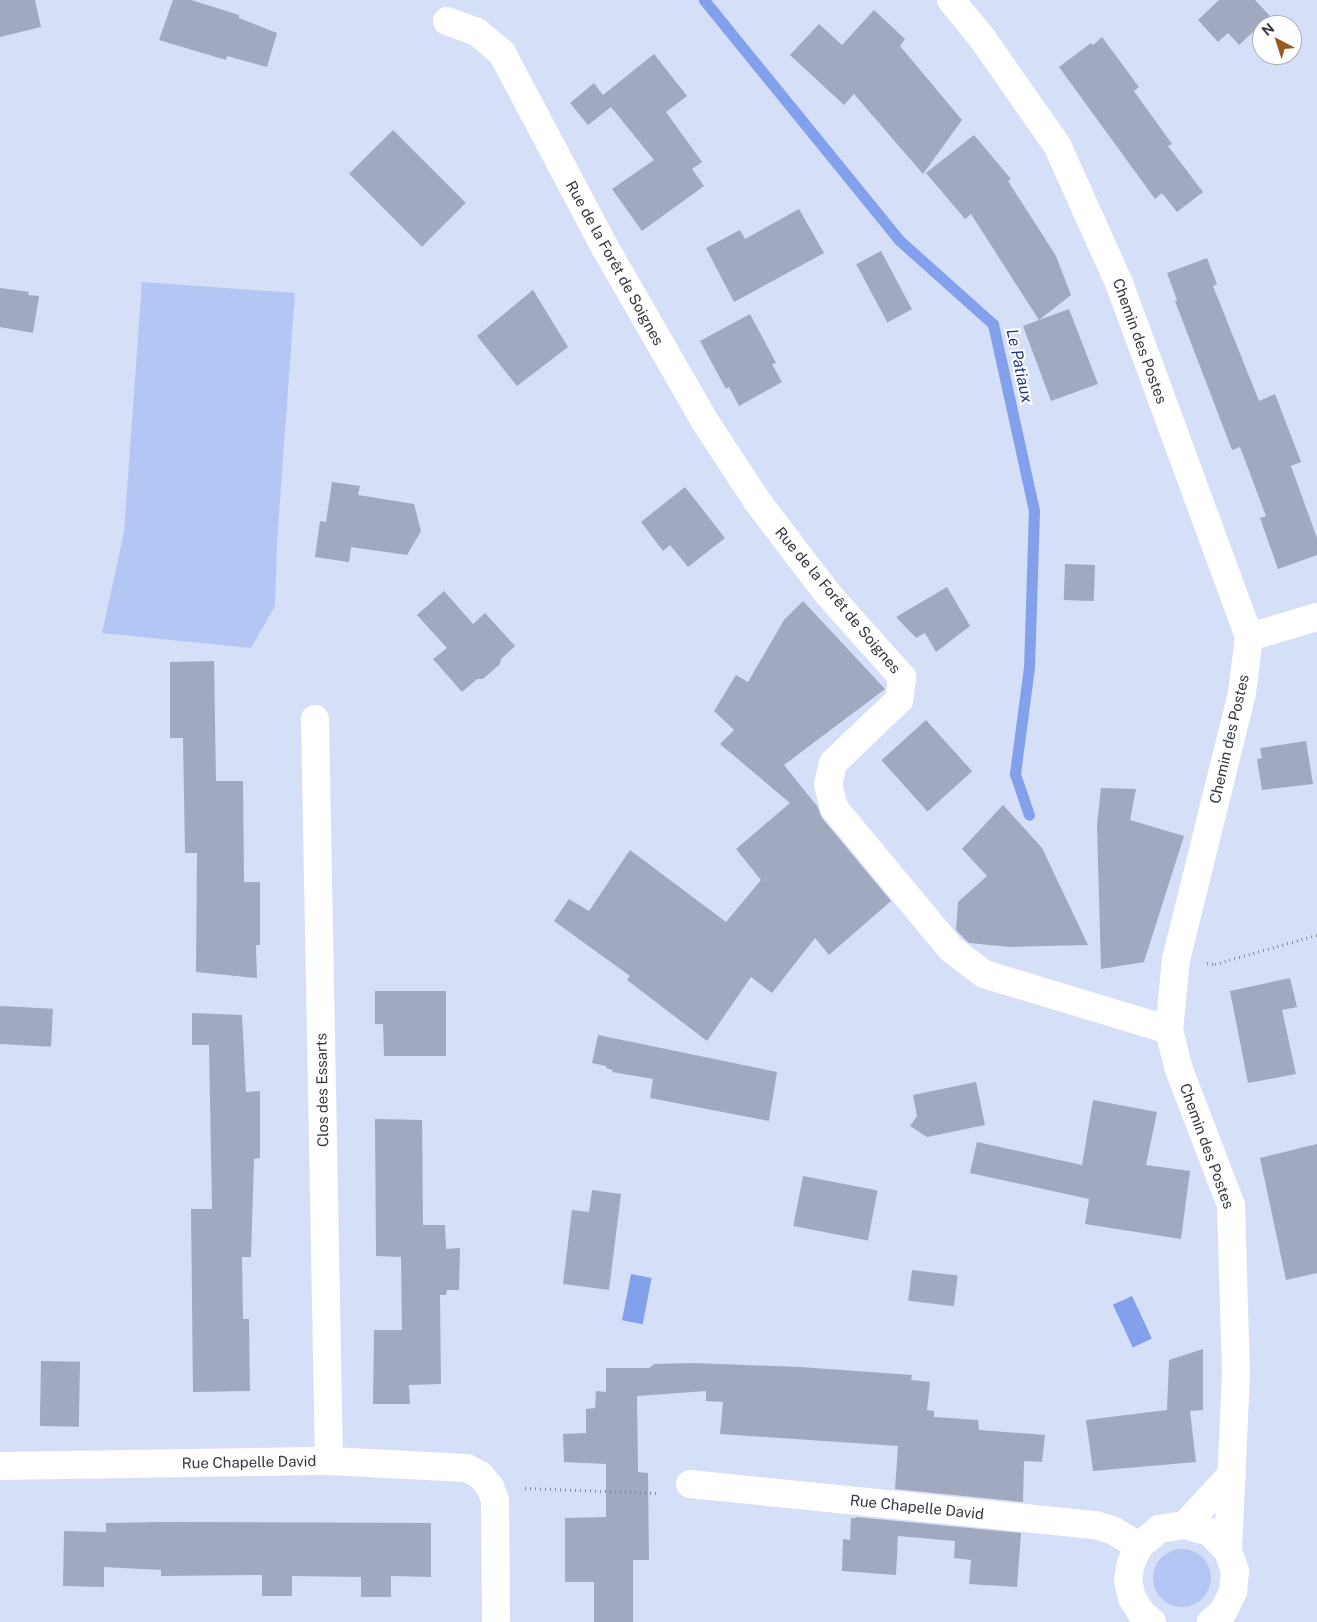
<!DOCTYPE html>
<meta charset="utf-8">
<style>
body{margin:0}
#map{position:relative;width:1317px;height:1622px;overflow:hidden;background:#d5dff7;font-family:"Public Sans",sans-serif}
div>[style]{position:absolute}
.green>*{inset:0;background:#b3c6f4}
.round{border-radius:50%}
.water>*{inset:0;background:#83a0ed;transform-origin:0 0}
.stream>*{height:11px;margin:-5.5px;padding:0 5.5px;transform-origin:5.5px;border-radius:5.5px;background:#83a0ed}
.building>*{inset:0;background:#a0a9c0;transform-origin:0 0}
.path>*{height:3px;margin-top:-1.5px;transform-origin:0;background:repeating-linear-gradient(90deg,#838a9a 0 1px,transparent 0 5px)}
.street>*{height:28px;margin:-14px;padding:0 14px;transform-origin:14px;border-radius:14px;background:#fff}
span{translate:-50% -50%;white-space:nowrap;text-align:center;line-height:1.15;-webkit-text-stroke:4px #fff;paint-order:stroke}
.street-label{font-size:15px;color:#343841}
.water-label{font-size:16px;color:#1e338b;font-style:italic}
.north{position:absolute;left:1252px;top:15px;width:50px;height:50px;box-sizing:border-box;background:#fff;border:1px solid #aeafb3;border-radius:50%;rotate:320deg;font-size:14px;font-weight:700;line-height:20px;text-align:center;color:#343841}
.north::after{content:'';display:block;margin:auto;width:18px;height:22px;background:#995a22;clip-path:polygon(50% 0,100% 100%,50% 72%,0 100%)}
</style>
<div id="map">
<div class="green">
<div style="clip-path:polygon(142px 282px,295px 293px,277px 542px,275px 606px,251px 648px,102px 633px,124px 532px)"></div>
<div class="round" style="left:1153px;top:1549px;width:58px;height:58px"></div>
</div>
<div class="water">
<div style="left:631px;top:1274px;width:21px;height:47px;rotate:11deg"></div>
<div style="left:1132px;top:1296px;width:47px;height:21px;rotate:65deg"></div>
</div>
<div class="stream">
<div style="left:704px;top:0;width:309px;rotate:50.9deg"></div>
<div style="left:899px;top:240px;width:126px;rotate:41.8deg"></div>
<div style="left:993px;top:324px;width:190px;rotate:77.6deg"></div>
<div style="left:1034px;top:510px;width:157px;rotate:91.8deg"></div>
<div style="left:1029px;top:667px;width:108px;rotate:97.5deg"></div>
<div style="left:1015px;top:774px;width:43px;rotate:71.1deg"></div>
</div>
<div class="building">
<div style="clip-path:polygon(0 0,35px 0,41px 27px,0 37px)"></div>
<div style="clip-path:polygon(173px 0,191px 0,239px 15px,239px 18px,277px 33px,267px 67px,227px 56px,226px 60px,159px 40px)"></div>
<div style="clip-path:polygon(1219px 0,1255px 0,1270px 16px,1239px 45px,1228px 33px,1218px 42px,1198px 20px)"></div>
<div style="clip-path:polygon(874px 10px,905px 39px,900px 46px,962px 120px,923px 174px,854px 94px,844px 105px,790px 55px,819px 24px,842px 45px)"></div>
<div style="clip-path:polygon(1102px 37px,1139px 87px,1134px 91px,1172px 144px,1168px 146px,1203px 192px,1177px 212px,1162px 193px,1155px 199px,1059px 67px,1091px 43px,1093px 45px)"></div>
<div style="clip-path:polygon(654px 54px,687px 96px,666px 112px,702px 162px,692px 169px,704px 186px,642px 231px,612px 189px,654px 160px,611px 107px,588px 125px,570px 103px,594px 83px,603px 95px)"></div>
<div style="left:393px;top:130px;width:103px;height:62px;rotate:45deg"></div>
<div style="clip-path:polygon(974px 135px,1011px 179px,1008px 181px,1056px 256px,1071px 295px,1039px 320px,1069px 309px,1098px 384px,1051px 401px,1023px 326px,1039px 320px,971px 214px,965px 219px,926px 173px)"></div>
<div style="clip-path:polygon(799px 209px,824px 253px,734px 302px,706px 248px,740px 230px,745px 239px)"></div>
<div style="left:881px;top:251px;width:66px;height:28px;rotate:62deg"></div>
<div style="clip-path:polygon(1207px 258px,1217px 284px,1213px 286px,1259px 401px,1275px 394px,1301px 462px,1291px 466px,1317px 538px,1317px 555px,1278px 569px,1260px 518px,1266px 516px,1240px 447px,1232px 450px,1175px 301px,1177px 300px,1167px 273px)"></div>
<div style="clip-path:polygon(0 288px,29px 292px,28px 295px,39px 296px,33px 333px,0 327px)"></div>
<div style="clip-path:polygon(533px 290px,568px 347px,517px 386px,477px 336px)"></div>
<div style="clip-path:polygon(750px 314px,776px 363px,772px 364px,782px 382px,739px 406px,729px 387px,726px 389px,700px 341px)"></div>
<div style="clip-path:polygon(332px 482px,360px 486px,358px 495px,414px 504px,421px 531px,407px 555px,351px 547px,349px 562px,315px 557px,320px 521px,326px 522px)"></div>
<div style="clip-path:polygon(685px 487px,725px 538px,688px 567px,670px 545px,663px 551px,641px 522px)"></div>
<div style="left:1065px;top:564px;width:30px;height:36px;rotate:2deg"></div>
<div style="clip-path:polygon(947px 587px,970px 626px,936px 652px,925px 633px,916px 638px,896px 617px)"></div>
<div style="clip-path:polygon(444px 591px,473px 624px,485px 613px,515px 646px,501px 659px,500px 664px,483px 679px,477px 679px,462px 692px,433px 659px,447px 648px,417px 615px)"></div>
<div style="clip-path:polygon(803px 601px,885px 689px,784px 765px,817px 806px,822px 818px,891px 901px,829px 955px,815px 938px,772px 993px,751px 977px,707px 1041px,627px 980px,630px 976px,554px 921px,569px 899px,589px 911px,630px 850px,726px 922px,761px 880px,736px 849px,790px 803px,720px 744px,734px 730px,714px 711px,736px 675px,748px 682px,784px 620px)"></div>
<div style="clip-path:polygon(214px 661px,216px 781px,243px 781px,244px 882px,260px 882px,260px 945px,256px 945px,257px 978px,196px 972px,197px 853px,185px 853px,183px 738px,170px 738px,170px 662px)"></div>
<div style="left:926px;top:720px;width:69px;height:60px;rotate:48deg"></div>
<div style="clip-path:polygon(1306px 741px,1313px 784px,1262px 790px,1257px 759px,1262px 758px,1260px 748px)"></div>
<div style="clip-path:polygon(1101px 788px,1136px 789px,1130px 820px,1184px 836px,1144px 962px,1101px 969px,1097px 825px)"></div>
<div style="clip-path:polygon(1003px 805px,1042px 848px,1088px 945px,1010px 947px,969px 943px,956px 930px,958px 902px,987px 876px,962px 849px)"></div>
<div style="clip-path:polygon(1290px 978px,1297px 1007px,1282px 1010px,1296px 1074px,1248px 1083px,1230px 991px)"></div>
<div style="clip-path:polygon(375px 991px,446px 991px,446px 1056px,384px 1056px,383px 1024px,375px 1024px)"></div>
<div style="left:0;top:1006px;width:53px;height:38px;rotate:3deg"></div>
<div style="clip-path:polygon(192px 1013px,242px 1015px,246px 1092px,260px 1091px,260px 1158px,254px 1159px,251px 1257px,242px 1257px,243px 1319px,249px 1319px,250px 1391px,193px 1392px,191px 1209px,212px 1209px,209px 1045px,192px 1045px)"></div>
<div style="clip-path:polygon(598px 1035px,777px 1072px,769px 1121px,650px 1098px,653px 1079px,612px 1072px,613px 1070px,606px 1068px,606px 1066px,592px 1063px)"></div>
<div style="clip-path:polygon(976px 1082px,985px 1125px,927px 1137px,910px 1126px,917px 1116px,913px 1095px)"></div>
<div style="clip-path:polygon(1093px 1100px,1157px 1112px,1146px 1165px,1190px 1171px,1181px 1239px,1085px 1224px,1089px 1199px,970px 1173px,977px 1142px,1082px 1165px)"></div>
<div style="clip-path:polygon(375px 1119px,422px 1120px,423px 1225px,445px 1225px,446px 1249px,460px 1248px,459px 1290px,447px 1290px,446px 1295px,440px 1295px,441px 1384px,409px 1385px,410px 1404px,373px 1404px,374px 1330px,402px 1330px,401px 1257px,376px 1256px)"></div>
<div style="clip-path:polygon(1317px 1144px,1317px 1273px,1286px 1280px,1260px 1158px)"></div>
<div style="left:803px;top:1176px;width:76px;height:51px;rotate:11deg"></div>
<div style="clip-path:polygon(592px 1190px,621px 1194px,609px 1290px,563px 1284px,572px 1210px,589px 1212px)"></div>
<div style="left:912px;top:1270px;width:46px;height:31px;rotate:7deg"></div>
<div style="clip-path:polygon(1203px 1349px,1203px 1410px,1190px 1411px,1196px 1462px,1093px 1471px,1086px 1420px,1167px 1410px,1169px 1360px)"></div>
<div style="left:41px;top:1361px;width:39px;height:65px;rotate:1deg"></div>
<div style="clip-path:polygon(694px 1363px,800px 1367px,912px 1375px,911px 1380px,930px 1382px,927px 1410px,934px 1411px,934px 1417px,978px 1420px,979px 1430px,1045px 1435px,1042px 1462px,1024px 1461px,1023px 1502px,895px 1489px,898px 1446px,720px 1434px,723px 1402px,706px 1401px,706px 1391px,637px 1396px,638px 1472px,648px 1473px,649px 1560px,633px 1560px,633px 1622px,594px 1622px,594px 1582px,565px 1582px,565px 1518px,606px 1517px,606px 1464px,564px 1462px,563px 1434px,586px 1433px,586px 1409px,595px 1408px,596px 1391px,606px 1392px,606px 1368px,649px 1368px,654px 1364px)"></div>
<div style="clip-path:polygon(856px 1517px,1021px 1533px,1017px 1587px,969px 1584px,971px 1560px,954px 1558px,955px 1541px,898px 1536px,896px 1575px,842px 1571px,843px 1539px,850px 1540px,851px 1518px,856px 1518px)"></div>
<div style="clip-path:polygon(161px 1522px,431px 1523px,431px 1577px,391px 1576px,391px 1597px,361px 1597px,361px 1577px,292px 1576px,292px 1596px,262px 1596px,262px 1575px,161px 1576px,161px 1570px,104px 1567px,104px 1587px,63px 1586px,64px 1531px,106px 1532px,106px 1523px)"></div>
</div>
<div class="path">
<div style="left:1207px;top:963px;width:8px;rotate:7deg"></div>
<div style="left:1215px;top:964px;width:106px;rotate:-15.9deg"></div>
<div style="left:525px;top:1488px;width:134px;rotate:2.1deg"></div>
</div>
<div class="street">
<div style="left:951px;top:0;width:49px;rotate:50.8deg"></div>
<div style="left:982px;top:38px;width:131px;rotate:55deg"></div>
<div style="left:1057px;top:145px;width:151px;rotate:65.8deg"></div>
<div style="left:1119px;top:283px;width:377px;rotate:69.8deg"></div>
<div style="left:1249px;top:637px;width:56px;rotate:97.1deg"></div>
<div style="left:1242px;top:693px;width:274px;rotate:103.9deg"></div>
<div style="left:1176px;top:959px;width:71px;rotate:95.6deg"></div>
<div style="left:1169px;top:1030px;width:38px;rotate:76deg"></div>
<div style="left:1178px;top:1067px;width:148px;rotate:69deg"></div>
<div style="left:1231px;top:1205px;width:169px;rotate:88.3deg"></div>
<div style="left:1236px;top:1374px;width:177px;rotate:92.6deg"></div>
<div style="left:447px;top:21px;width:32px;rotate:20deg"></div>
<div style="left:477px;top:32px;width:33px;rotate:40deg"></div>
<div style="left:502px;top:53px;width:224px;rotate:62.1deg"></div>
<div style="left:607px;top:251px;width:195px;rotate:60.1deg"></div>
<div style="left:704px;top:420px;width:97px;rotate:56.8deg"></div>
<div style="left:757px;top:501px;width:116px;rotate:52.7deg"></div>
<div style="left:827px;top:593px;width:113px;rotate:48.2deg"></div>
<div style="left:902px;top:677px;width:23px;rotate:97deg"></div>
<div style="left:899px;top:700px;width:91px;rotate:136.3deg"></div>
<div style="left:833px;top:763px;width:22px;rotate:103deg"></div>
<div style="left:828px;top:784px;width:25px;rotate:76deg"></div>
<div style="left:834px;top:808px;width:183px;rotate:50.3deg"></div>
<div style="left:951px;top:949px;width:41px;rotate:37.1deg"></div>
<div style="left:984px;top:974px;width:193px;rotate:16.8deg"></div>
<div style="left:1249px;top:637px;width:71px;rotate:-16.4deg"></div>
<div style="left:315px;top:719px;width:742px;rotate:88.92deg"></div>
<div style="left:0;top:1466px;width:329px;rotate:-0.9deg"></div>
<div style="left:329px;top:1461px;width:138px;rotate:2.9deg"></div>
<div style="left:467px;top:1468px;width:15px;rotate:28deg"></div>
<div style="left:480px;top:1475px;width:16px;rotate:50deg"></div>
<div style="left:490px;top:1487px;width:14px;rotate:69deg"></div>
<div style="left:495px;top:1500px;width:122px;rotate:89.5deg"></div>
<div style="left:690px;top:1484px;width:408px;rotate:5.8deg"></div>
<div style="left:1096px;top:1525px;width:19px;rotate:18deg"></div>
<div style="left:1114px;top:1531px;width:29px;rotate:31deg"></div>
<div style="left:1185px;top:1525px;width:69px;rotate:-47.3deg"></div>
<div style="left:1152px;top:1622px;width:13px;rotate:-141deg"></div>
<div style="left:1142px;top:1614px;width:19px;rotate:-122deg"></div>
<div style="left:1132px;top:1598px;width:18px;rotate:-103deg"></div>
<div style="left:1128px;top:1580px;width:17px;rotate:-80deg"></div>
<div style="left:1131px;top:1563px;width:19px;rotate:-65deg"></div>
<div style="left:1139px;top:1546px;width:26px;rotate:-40deg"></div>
<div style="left:1159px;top:1529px;width:26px;rotate:-9deg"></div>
<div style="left:1185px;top:1525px;width:26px;rotate:16deg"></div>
<div style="left:1210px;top:1532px;width:26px;rotate:47deg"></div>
<div style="left:1228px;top:1551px;width:21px;rotate:71deg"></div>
<div style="left:1235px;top:1571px;width:21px;rotate:95deg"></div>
<div style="left:1233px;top:1592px;width:22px;rotate:117deg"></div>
<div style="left:1223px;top:1612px;width:16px;rotate:140deg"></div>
</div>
<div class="street-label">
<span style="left:615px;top:263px;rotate:61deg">Rue de la Forêt de Soignes</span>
<span style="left:1140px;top:341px;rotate:70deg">Chemin des Postes</span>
<span style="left:838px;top:600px;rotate:50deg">Rue de la Forêt de Soignes</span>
<span style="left:1229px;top:739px;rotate:-77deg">Chemin des Postes</span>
<span style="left:322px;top:1090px;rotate:-91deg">Clos des Essarts</span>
<span style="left:1207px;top:1146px;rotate:70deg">Chemin des Postes</span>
<span style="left:249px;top:1462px;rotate:-1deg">Rue Chapelle David</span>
<span style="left:917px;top:1507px;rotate:6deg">Rue Chapelle David</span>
</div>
<div class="water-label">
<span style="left:1019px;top:366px;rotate:78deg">Le Patiaux</span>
</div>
<div class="north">N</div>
</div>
